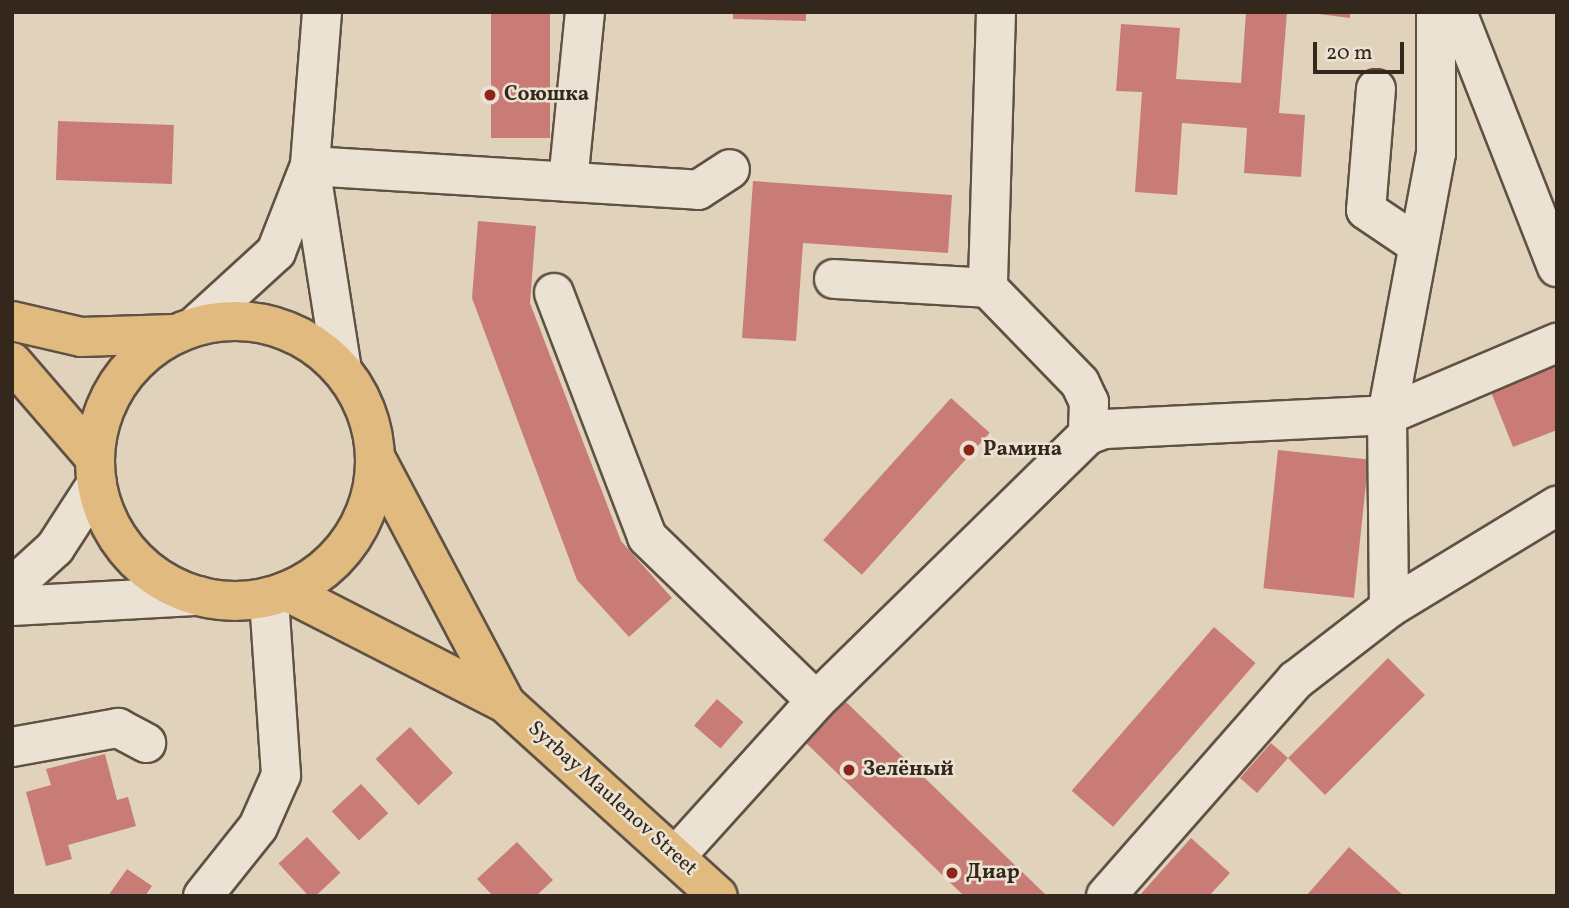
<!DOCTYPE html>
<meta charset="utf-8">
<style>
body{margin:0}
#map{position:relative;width:1569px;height:908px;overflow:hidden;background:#e1d3bb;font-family:Vollkorn,serif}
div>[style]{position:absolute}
.building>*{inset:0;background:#c87c75;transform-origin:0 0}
.roads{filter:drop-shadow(2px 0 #5f5244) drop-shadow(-2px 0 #5f5244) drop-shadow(0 2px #5f5244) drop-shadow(0 -2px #5f5244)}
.minor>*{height:38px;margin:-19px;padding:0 19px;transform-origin:19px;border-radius:19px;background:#ece2d3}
.major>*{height:38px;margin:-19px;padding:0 19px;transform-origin:19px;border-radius:19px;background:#e0ba7e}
.major>.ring{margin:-19px;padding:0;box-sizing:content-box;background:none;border:38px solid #e0ba7e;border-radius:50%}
.dots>*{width:19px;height:19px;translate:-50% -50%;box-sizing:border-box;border:4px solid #ece2d3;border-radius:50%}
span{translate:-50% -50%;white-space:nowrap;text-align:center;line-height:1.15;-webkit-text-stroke:5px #ece2d3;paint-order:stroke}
.poi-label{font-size:21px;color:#34271c;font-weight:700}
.left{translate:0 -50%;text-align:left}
.street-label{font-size:21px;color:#34271c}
.frame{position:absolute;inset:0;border:14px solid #34271c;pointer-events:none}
.scale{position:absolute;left:1313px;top:42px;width:91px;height:32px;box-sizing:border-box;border:4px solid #34271c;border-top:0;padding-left:9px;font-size:21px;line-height:24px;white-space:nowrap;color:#34271c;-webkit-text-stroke:5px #ece2d3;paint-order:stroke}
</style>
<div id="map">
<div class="building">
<div style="left:491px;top:12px;width:59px;height:126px"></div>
<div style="clip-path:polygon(733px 12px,806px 12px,806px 21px,733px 19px)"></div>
<div style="clip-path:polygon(1246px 12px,1287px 12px,1279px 113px,1305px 115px,1301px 177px,1244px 173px,1247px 128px,1182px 123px,1177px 195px,1135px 192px,1142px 92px,1116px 91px,1121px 24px,1180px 28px,1176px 79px,1241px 83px)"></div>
<div style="clip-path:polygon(1304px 12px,1350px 12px,1350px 18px)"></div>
<div style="left:58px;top:121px;width:116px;height:59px;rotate:2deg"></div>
<div style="clip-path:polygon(753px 181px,952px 195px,948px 253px,803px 243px,796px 341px,742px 338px)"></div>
<div style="clip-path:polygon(478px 221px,536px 226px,530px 303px,621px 541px,672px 598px,629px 637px,577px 580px,472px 298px)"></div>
<div style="clip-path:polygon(1557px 352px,1557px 430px,1513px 447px,1485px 377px)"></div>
<div style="left:951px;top:398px;width:52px;height:191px;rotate:42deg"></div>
<div style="left:1278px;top:450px;width:91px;height:139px;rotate:6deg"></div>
<div style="left:1214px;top:627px;width:55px;height:217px;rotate:41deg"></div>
<div style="clip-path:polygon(1388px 658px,1425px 695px,1325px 795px,1288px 758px,1257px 793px,1240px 778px,1271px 743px,1288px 758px)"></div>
<div style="left:717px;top:699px;width:35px;height:35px;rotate:41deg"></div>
<div style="clip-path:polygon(845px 701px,1045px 894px,1043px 896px,964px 896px,805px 742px)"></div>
<div style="left:410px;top:727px;width:63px;height:47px;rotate:47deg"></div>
<div style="clip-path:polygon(105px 754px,117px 800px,128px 797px,136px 826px,68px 845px,72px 859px,46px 866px,26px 792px,51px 785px,46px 769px)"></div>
<div style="left:361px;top:784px;width:40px;height:40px;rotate:47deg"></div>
<div style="left:307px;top:837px;width:49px;height:39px;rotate:47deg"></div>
<div style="clip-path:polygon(1191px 838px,1230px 873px,1209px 896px,1139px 896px)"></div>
<div style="clip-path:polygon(517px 842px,553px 880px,536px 896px,493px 896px,477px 879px)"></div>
<div style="clip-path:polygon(1349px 847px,1404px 896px,1306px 896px)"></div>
<div style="clip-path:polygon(127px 869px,152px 886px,145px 896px,108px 896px)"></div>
</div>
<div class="roads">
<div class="minor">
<div style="left:322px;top:12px;width:154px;rotate:94.5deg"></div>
<div style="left:310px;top:166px;width:206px;rotate:81.1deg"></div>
<div style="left:996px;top:12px;width:276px;rotate:91.7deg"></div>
<div style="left:988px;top:288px;width:132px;rotate:45.9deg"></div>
<div style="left:1080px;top:383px;width:21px;rotate:65deg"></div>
<div style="left:1089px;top:402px;width:33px;rotate:92deg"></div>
<div style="left:1457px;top:12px;width:274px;rotate:68.6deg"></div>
<div style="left:1376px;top:89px;width:121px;rotate:94.7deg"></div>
<div style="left:1366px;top:210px;width:63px;rotate:33.9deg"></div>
<div style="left:310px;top:166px;width:389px;rotate:3.5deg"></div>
<div style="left:698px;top:190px;width:38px;rotate:-33deg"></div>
<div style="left:568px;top:182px;width:171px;rotate:-84.3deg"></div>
<div style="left:834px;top:279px;width:154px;rotate:3.3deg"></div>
<div style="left:554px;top:293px;width:261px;rotate:69.1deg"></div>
<div style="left:647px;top:537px;width:235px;rotate:44.1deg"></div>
<div style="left:195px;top:326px;width:110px;rotate:-42.4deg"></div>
<div style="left:276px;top:252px;width:90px;rotate:-68.6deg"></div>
<div style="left:1387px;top:415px;width:267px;rotate:-79.4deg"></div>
<div style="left:1436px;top:153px;width:141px;rotate:-90deg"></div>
<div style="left:1387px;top:415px;width:185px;rotate:-23deg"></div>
<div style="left:12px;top:587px;width:58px;rotate:-42.2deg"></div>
<div style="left:55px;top:548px;width:77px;rotate:-57.1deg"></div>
<div style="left:12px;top:606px;width:187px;rotate:-3.1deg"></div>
<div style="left:12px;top:747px;width:108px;rotate:-10.2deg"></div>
<div style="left:118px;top:728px;width:32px;rotate:28deg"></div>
<div style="left:675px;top:857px;width:210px;rotate:-47.9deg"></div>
<div style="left:816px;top:701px;width:380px;rotate:-44.4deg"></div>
<div style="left:1088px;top:435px;width:17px;rotate:-21deg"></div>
<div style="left:1104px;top:429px;width:283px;rotate:-2.8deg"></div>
<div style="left:1387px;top:415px;width:193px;rotate:89.4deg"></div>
<div style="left:203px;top:896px;width:88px;rotate:-51.4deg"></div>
<div style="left:258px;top:827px;width:57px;rotate:-66.1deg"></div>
<div style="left:281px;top:775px;width:178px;rotate:-93.9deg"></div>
<div style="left:1106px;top:896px;width:288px;rotate:-48.7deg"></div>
<div style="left:1296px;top:680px;width:118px;rotate:-37.7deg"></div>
<div style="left:1389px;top:608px;width:197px;rotate:-31.3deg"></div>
</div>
<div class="major">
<div style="left:12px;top:321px;width:71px;rotate:13.1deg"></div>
<div style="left:81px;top:337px;width:92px;rotate:-1.9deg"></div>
<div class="ring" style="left:95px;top:321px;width:242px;height:242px"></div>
<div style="left:12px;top:362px;width:127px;rotate:49.2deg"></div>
<div style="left:375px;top:457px;width:278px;rotate:62.1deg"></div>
<div style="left:286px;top:591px;width:246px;rotate:27.1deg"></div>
<div style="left:505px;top:703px;width:287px;rotate:42.2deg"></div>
</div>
</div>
<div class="dots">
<div style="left:490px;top:95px;background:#8f2418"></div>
<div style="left:969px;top:450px;background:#8f2418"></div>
<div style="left:849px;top:770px;background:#8f2418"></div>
<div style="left:952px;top:873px;background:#8f2418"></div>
</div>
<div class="poi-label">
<span class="left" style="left:504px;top:95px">Союшка</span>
<span class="left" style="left:983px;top:450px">Рамина</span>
<span class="left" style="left:863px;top:770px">Зелёный</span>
<span class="left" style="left:966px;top:873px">Диар</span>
</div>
<div class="street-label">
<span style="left:612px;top:799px;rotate:42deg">Syrbay Maulenov Street</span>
</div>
<div class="frame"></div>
<div class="scale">20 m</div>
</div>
